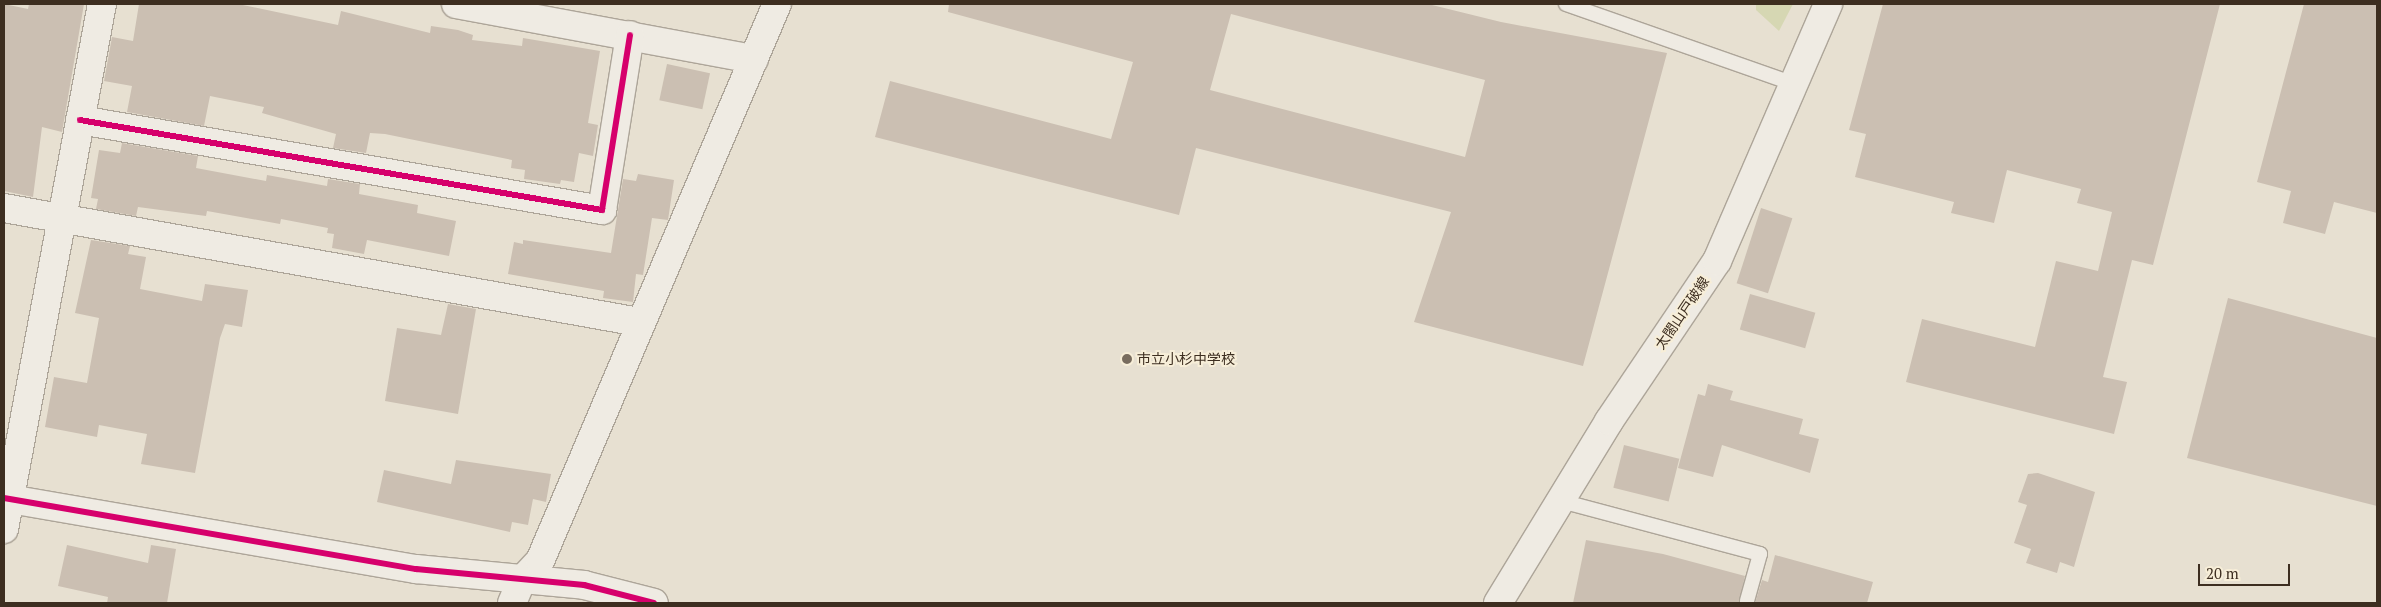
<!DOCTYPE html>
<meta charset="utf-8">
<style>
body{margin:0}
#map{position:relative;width:2381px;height:607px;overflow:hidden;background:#e7e0d1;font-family:"PT Serif","Noto Sans JP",serif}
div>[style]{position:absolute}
.green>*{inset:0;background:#d6d7b3}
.building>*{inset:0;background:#cbbfb2;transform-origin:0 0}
.roads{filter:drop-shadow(1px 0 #ada599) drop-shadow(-1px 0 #ada599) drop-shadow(0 1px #ada599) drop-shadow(0 -1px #ada599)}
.lane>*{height:14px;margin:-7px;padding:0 7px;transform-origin:7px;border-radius:7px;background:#efebe3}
.street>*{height:28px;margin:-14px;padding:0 14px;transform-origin:14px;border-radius:14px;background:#efebe3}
.secondary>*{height:28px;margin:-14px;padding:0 14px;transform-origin:14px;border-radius:14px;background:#efebe3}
.cycleway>*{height:6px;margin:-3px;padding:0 3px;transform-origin:3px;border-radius:3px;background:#d6006c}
.dots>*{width:14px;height:14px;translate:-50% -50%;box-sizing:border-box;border:2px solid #f7eed8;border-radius:50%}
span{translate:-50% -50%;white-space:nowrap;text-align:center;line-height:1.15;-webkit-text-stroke:4px #f7eed8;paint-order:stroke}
.street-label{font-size:14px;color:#3d2e20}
.poi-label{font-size:14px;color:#3d2e20}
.left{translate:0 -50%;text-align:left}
.frame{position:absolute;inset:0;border:5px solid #3d2e20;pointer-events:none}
.scale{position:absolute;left:2198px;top:564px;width:92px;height:22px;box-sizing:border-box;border:2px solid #3d2e20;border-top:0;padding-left:6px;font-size:15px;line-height:18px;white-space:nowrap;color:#3d2e20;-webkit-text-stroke:4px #f7eed8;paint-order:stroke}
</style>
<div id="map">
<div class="green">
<div style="clip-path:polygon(1756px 4px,1793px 4px,1779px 31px,1756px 10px)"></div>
</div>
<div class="building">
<div style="clip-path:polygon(4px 4px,28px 9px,29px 4px,84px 4px,62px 132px,42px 127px,33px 197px,4px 191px)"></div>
<div style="clip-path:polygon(139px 4px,238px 4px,338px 25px,341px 11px,430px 33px,431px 26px,458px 30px,473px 35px,472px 40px,522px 46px,523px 38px,600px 51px,588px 123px,598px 125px,593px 156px,579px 153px,574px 182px,561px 180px,560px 184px,524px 179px,525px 170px,511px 168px,512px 160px,385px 134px,370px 133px,366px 153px,333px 148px,336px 134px,262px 113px,264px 107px,210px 96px,204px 126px,127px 112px,132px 86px,104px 81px,112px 37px,133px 41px)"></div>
<div style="clip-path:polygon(evenodd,949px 4px,1428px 4px,1501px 22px,1667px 53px,1583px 366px,1414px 322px,1451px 212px,1196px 148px,1179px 215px,875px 137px,890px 81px,1111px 139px,1133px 62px,948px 12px,949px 4px,1231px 14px,1485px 80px,1465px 157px,1210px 90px,1231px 14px)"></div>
<div style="clip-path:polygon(1883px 4px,2220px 4px,2153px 265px,2132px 260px,2103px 377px,2127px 382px,2114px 434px,1906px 382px,1922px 319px,2035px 347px,2056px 261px,2098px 271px,2112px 212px,2077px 203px,2081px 189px,2007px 170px,1994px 223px,1951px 213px,1954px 202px,1855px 177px,1866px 134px,1849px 130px)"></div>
<div style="clip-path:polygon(2304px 4px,2377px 4px,2377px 213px,2334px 202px,2325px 234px,2283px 223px,2291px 191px,2257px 182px)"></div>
<div style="left:667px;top:64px;width:44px;height:37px;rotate:12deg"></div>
<div style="clip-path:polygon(122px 143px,198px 156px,196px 168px,266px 181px,267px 175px,327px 186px,328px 179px,360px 184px,359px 194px,418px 205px,417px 213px,456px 221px,449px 256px,367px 240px,364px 254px,332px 248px,334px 234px,327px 233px,328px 228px,281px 219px,280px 224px,207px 211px,206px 216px,138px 207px,136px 216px,96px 209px,98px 199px,91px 198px,99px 150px,120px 153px)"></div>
<div style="clip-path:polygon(638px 174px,674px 180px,668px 220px,652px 218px,643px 275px,636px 274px,633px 302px,603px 298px,604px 291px,508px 274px,514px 242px,523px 244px,523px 240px,611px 253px,623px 179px,636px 181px)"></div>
<div style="left:1761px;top:208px;width:33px;height:79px;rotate:18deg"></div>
<div style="clip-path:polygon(91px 240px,130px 246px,128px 254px,146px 257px,140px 289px,202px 301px,205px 284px,248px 290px,242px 327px,225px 324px,220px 338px,195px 473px,141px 464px,147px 434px,99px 425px,97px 437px,45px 427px,54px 377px,87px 383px,99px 318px,75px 313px)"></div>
<div style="left:1750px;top:294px;width:68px;height:37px;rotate:16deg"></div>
<div style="clip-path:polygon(2228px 298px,2377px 338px,2377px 506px,2187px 458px)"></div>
<div style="clip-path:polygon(448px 304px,476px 309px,458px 414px,385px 401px,397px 328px,441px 335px)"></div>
<div style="clip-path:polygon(1708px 384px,1733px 391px,1730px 400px,1803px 419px,1799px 434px,1819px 439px,1810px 473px,1722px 445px,1713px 477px,1678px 468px,1698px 394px,1705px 396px)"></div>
<div style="left:1624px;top:445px;width:57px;height:44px;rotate:14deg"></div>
<div style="clip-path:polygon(456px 460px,551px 474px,546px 502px,533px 499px,528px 525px,512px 522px,510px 532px,377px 502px,384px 470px,451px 484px)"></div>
<div style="clip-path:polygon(2038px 473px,2095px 492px,2074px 567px,2060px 562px,2057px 573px,2026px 563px,2031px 549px,2014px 543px,2027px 505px,2018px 502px,2028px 474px)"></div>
<div style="clip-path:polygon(1586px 540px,1663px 554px,1745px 576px,1739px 603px,1573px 603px)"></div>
<div style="clip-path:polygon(67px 545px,148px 563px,151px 545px,176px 549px,167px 603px,107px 603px,108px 597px,58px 586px)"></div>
<div style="clip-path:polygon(1775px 555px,1873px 582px,1867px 603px,1755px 603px,1762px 580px,1768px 582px)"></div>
</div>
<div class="roads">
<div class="lane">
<div style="left:1566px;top:4px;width:242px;rotate:19.3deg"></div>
<div style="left:1561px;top:501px;width:206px;rotate:14.9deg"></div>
<div style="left:1760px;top:554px;width:49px;rotate:105.5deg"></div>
</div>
<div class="street">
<div style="left:456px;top:4px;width:303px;rotate:10.5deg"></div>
<div style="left:80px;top:120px;width:530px;rotate:9.78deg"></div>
<div style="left:602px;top:210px;width:177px;rotate:-80.9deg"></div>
<div style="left:4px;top:208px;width:645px;rotate:10.18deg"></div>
<div style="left:4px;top:498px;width:418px;rotate:9.8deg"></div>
<div style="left:416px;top:569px;width:169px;rotate:5.4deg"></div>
<div style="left:584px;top:585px;width:72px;rotate:14.4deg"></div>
<div style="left:4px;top:529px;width:534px;rotate:-79.43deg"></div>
<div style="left:512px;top:603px;width:25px;rotate:-67deg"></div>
<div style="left:522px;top:580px;width:26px;rotate:-47deg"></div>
<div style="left:540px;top:561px;width:605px;rotate:-66.95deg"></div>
</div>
<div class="secondary">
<div style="left:1498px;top:603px;width:213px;rotate:-58.6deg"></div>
<div style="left:1609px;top:421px;width:193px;rotate:-56deg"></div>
<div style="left:1717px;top:261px;width:280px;rotate:-66.6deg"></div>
</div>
</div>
<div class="cycleway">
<div style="left:80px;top:120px;width:530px;rotate:9.78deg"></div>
<div style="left:602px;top:210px;width:177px;rotate:-80.9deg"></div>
<div style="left:4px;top:498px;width:418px;rotate:9.8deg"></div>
<div style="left:416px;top:569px;width:169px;rotate:5.4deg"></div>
<div style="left:584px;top:585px;width:72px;rotate:14.4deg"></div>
</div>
<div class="dots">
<div style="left:1127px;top:359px;background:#786c5e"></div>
</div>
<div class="street-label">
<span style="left:1682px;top:313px;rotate:-56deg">太閤山戸破線</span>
</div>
<div class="poi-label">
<span class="left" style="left:1137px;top:359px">市立小杉中学校</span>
</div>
<div class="frame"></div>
<div class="scale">20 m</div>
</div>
